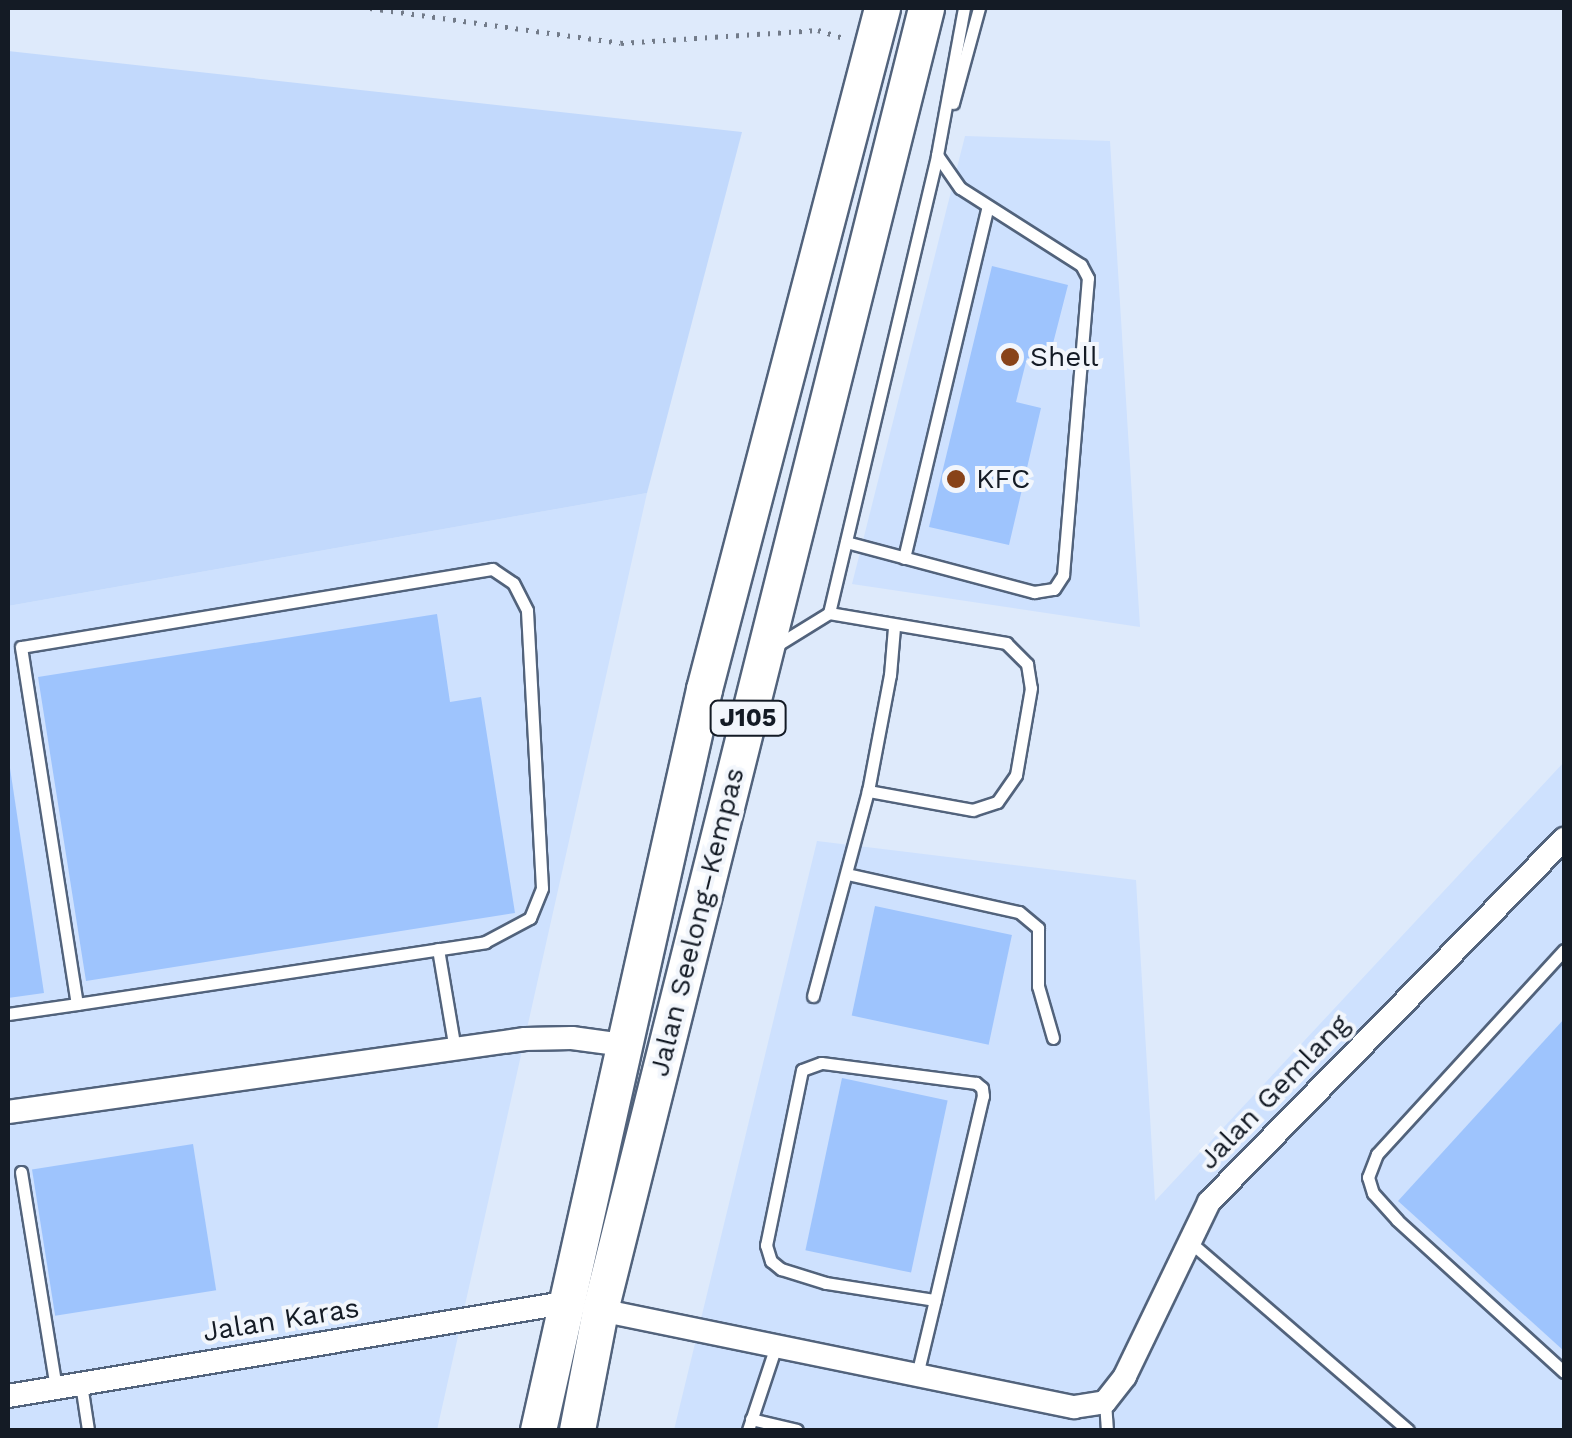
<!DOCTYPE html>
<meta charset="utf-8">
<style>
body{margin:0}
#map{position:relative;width:1572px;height:1438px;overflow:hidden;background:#deeafb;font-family:"Work Sans",sans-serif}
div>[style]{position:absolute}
.built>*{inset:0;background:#cee1fe}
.green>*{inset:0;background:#c2d9fc}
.building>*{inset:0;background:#9ec4fd;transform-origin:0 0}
.path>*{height:5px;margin-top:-2.5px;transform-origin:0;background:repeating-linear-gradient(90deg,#727b89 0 2.5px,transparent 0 10.5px)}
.roads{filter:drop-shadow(2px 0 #52637c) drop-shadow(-2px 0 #52637c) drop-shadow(0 2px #52637c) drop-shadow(0 -2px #52637c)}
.service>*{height:11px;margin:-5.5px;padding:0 5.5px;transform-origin:5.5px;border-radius:5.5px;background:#fff}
.minor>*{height:22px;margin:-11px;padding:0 11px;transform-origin:11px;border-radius:11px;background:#fff}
.primary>*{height:35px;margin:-17.5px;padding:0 17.5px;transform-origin:17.5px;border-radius:17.5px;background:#fff}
.dots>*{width:28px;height:28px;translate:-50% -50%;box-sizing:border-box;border:5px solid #f2f6fc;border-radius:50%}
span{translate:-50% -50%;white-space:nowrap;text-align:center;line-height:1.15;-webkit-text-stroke:8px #f2f6fc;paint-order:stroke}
.shield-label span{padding:2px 8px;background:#f2f6fc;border:2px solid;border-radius:8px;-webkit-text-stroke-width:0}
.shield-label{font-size:25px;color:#141b25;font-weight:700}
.poi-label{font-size:28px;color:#141b25}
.left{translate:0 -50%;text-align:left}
.street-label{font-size:28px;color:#141b25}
.frame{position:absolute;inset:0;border:10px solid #141b25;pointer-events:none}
</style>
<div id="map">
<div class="built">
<div style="clip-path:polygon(965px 136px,1110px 141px,1140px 627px,852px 584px)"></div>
<div style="clip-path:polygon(647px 493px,437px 1430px,8px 1430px,8px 606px)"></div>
<div style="clip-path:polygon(1564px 762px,1564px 1430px,674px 1430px,817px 841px,1136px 880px,1155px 1201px)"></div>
</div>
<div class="green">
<div style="clip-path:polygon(8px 51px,742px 132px,647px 493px,8px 606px)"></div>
</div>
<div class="building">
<div style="clip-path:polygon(992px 266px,1068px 285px,1048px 363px,1027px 358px,1016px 402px,1041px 408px,1009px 545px,929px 527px)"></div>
<div style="clip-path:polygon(437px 614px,450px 702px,481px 697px,515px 913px,86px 981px,38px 677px)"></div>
<div style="clip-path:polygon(8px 755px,44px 993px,8px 998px)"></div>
<div style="left:875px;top:906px;width:140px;height:112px;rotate:12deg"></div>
<div style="clip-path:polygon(1564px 1019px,1564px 1351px,1398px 1201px)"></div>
<div style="left:842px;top:1078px;width:108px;height:176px;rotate:12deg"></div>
<div style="left:193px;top:1144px;width:148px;height:163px;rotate:81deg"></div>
</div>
<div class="path">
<div style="left:370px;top:8px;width:253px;rotate:7.9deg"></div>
<div style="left:621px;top:43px;width:197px;rotate:-3.8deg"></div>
<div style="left:818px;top:30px;width:24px;rotate:17deg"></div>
</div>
<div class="roads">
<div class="service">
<div style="left:953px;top:103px;width:98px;rotate:-74.7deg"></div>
<div style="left:846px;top:542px;width:195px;rotate:14.9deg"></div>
<div style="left:1034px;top:592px;width:20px;rotate:-9deg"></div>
<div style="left:1054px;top:589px;width:17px;rotate:-57deg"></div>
<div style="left:1063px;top:575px;width:298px;rotate:-85.2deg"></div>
<div style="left:1088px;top:278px;width:15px;rotate:-118deg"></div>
<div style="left:1081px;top:265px;width:143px;rotate:-147.5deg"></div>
<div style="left:960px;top:188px;width:40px;rotate:-124.9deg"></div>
<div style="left:904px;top:558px;width:359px;rotate:-76.6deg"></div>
<div style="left:829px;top:613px;width:180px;rotate:9.6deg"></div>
<div style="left:1006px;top:643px;width:30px;rotate:45deg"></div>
<div style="left:1027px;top:664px;width:24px;rotate:81deg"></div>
<div style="left:1031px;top:688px;width:88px;rotate:99.8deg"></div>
<div style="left:1016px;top:775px;width:33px;rotate:125deg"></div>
<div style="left:997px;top:802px;width:25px;rotate:162deg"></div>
<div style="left:973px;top:810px;width:107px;rotate:-169.7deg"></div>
<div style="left:774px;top:647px;width:65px;rotate:-31.7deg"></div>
<div style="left:829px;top:613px;width:471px;rotate:-76.7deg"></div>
<div style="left:937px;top:155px;width:149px;rotate:-79.6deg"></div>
<div style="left:847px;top:874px;width:176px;rotate:12.5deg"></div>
<div style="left:1019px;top:912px;width:25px;rotate:40deg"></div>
<div style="left:1038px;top:928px;width:58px;rotate:90deg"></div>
<div style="left:1038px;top:986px;width:54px;rotate:73.9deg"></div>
<div style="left:438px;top:949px;width:101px;rotate:80.4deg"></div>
<div style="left:1564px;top:950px;width:277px;rotate:132.5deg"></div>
<div style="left:1377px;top:1154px;width:25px;rotate:111deg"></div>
<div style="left:1368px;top:1177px;width:17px;rotate:73deg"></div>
<div style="left:1373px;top:1193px;width:36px;rotate:48deg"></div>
<div style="left:1397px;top:1220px;width:226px;rotate:42.3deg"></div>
<div style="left:813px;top:996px;width:212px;rotate:-75deg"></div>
<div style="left:868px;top:791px;width:118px;rotate:-79.3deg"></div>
<div style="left:890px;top:675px;width:48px;rotate:-85.2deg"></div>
<div style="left:8px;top:1014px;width:70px;rotate:-8.2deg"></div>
<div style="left:77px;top:1004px;width:413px;rotate:-8.6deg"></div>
<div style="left:485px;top:942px;width:51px;rotate:-28.1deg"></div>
<div style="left:530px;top:918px;width:32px;rotate:-68deg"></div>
<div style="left:542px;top:888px;width:278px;rotate:-93.1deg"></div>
<div style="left:527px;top:610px;width:30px;rotate:-117deg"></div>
<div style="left:513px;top:583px;width:25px;rotate:-146deg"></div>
<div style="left:492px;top:569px;width:477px;rotate:170.6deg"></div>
<div style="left:21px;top:647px;width:361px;rotate:81.1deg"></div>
<div style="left:21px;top:1172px;width:219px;rotate:80.8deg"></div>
<div style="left:1190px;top:1242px;width:288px;rotate:40.8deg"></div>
<div style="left:917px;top:1375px;width:77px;rotate:-76.5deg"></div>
<div style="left:935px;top:1300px;width:210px;rotate:-76.8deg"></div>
<div style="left:983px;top:1096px;width:8px;rotate:-97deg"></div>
<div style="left:982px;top:1088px;width:8px;rotate:-140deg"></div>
<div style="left:976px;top:1083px;width:156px;rotate:-172.6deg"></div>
<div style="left:821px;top:1063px;width:20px;rotate:160deg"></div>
<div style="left:802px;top:1070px;width:179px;rotate:101.6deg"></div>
<div style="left:766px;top:1245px;width:17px;rotate:73deg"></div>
<div style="left:771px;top:1261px;width:13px;rotate:39deg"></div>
<div style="left:781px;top:1269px;width:47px;rotate:17.3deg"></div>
<div style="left:826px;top:1283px;width:110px;rotate:8.9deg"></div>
<div style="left:81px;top:1384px;width:47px;rotate:81.3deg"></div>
<div style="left:1105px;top:1402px;width:28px;rotate:86deg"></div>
<div style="left:751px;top:1419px;width:47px;rotate:13.4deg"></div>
<div style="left:748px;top:1430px;width:89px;rotate:-71.6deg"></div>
</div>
<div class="minor">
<div style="left:8px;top:1112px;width:522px;rotate:-8.04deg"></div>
<div style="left:525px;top:1039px;width:47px;rotate:-1.2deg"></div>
<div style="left:572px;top:1038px;width:51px;rotate:7.8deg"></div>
<div style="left:600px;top:1310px;width:484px;rotate:11.6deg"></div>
<div style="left:1074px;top:1407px;width:31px;rotate:-9deg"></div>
<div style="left:1105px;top:1402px;width:33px;rotate:-52deg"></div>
<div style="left:1125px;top:1376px;width:193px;rotate:-64.2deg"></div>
<div style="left:1209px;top:1202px;width:508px;rotate:-45.64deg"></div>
<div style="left:8px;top:1396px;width:564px;rotate:-9.5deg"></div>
</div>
<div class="primary">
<div style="left:538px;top:1430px;width:759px;rotate:-77.37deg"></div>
<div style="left:704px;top:689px;width:704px;rotate:-75.35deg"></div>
<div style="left:577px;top:1430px;width:122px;rotate:-79.1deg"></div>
<div style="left:600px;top:1310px;width:1342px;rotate:-75.94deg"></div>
</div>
</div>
<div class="dots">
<div style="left:1010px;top:357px;background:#884319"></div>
<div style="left:956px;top:479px;background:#884319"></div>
</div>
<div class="shield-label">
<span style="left:748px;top:718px">J105</span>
</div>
<div class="poi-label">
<span class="left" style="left:1030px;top:357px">Shell</span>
<span class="left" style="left:976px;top:479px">KFC</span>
</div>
<div class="street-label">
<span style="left:697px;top:922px;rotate:-76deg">Jalan Seelong–Kempas</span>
<span style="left:1274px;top:1092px;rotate:-46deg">Jalan Gemlang</span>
<span style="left:281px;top:1320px;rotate:-9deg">Jalan Karas</span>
</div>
<div class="frame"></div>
</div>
